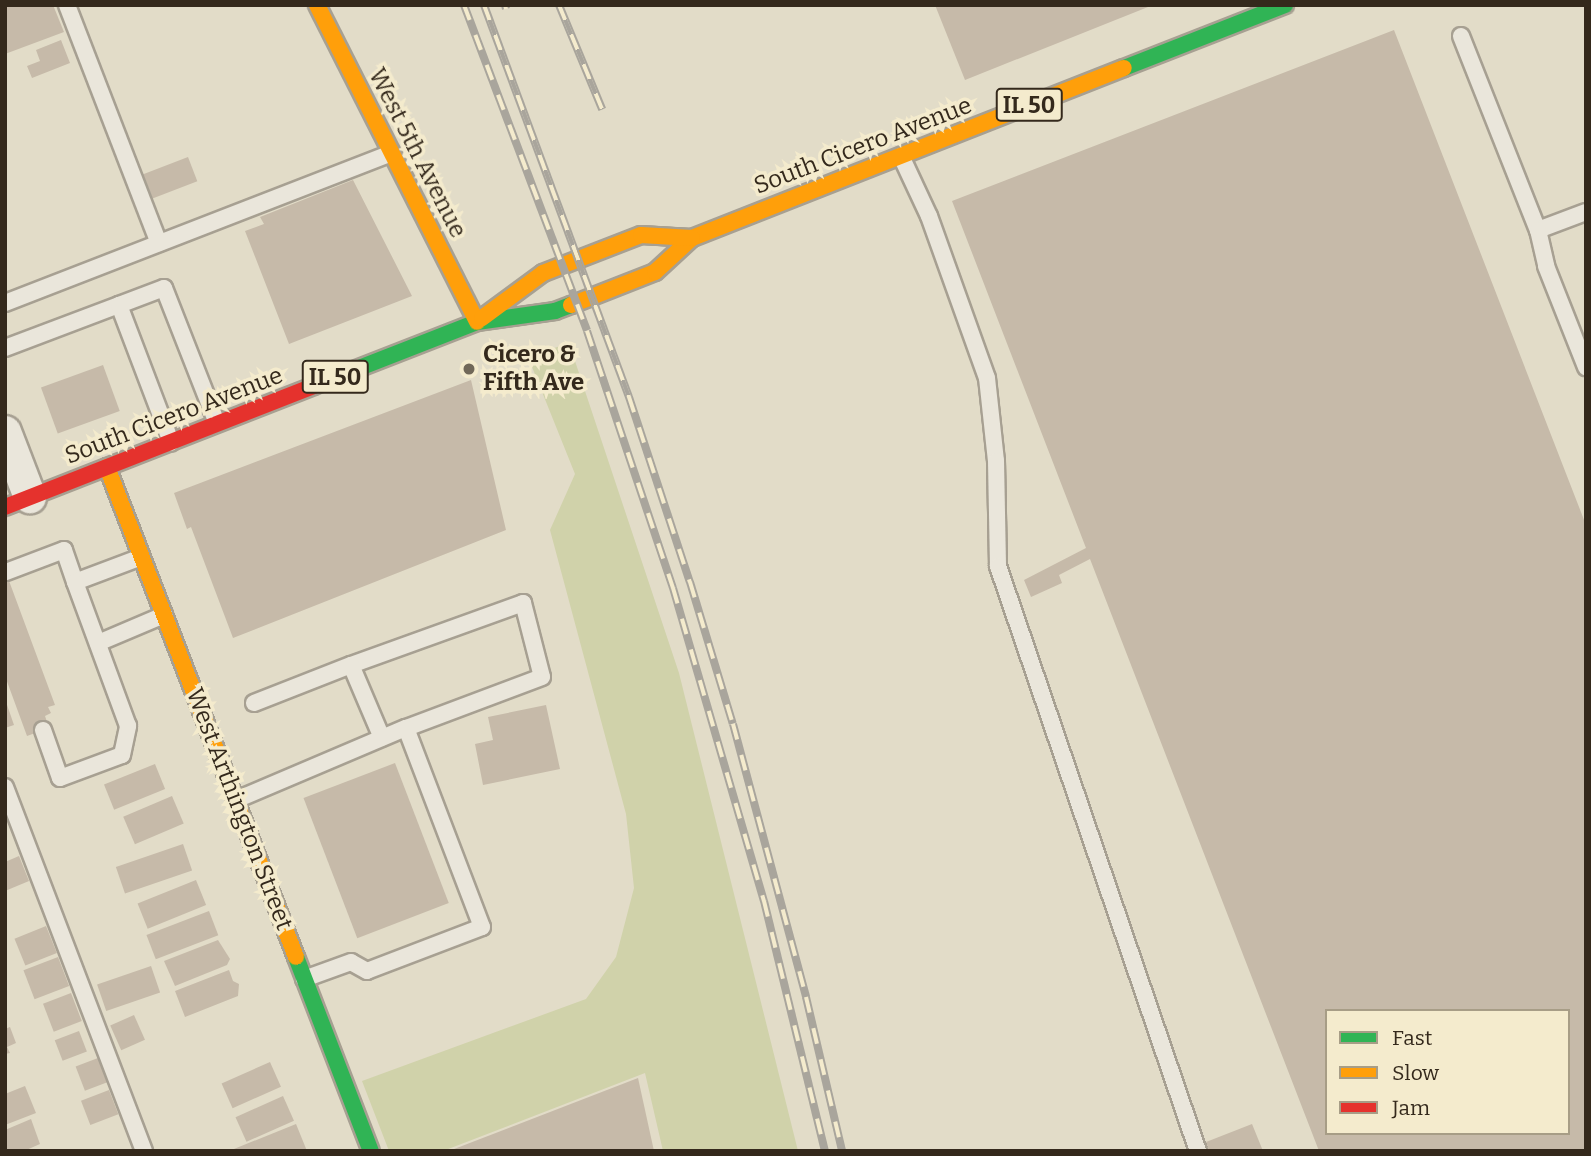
<!DOCTYPE html>
<style>
body{margin:0}
#map{position:relative;width:1591px;height:1156px;overflow:hidden;background:#e2dcc8;font-family:Bitter,serif}
div>[style]{position:absolute}
.green>*{inset:0;background:#d0d2aa}
.building>*{inset:0;background:#c6baa9;transform-origin:0 0}
.roads{filter:drop-shadow(2px 0 #a7a092) drop-shadow(-2px 0 #a7a092) drop-shadow(0 2px #a7a092) drop-shadow(0 -2px #a7a092)}
.lane>*{height:16px;margin:-8px;padding:0 8px;transform-origin:8px;border-radius:8px;background:#eae6db}
.street>*{height:32px;margin:-16px;padding:0 16px;transform-origin:16px;border-radius:16px;background:#eae6db}
.fast>*{height:16px;margin:-8px;padding:0 8px;transform-origin:8px;border-radius:8px;background:#30b455}
.slow>*{height:16px;margin:-8px;padding:0 8px;transform-origin:8px;border-radius:8px;background:#ff9f0a}
.jam>*{height:16px;margin:-8px;padding:0 8px;transform-origin:8px;border-radius:8px;background:#e5322d}
.rail>*{height:8px;margin-top:-4px;transform-origin:0;background:repeating-linear-gradient(90deg,#f4ebcd 0 16px,#a9a59c 0 32px);box-sizing:border-box;border-block:2px solid #a9a59c}
.dots>*{width:19px;height:19px;translate:-50% -50%;box-sizing:border-box;border:4px solid #f4ebcd;border-radius:50%}
span{translate:-50% -50%;white-space:nowrap;text-align:center;line-height:1.15;-webkit-text-stroke:7px #f4ebcd;paint-order:stroke}
.shield-label span{padding:2px 5px;background:#f4ebcd;border:2px solid;border-radius:5px;-webkit-text-stroke-width:0}
.shield-label{font-size:23px;color:#34291c;font-weight:700}
.street-label{font-size:24px;color:#34291c}
.poi-label{font-size:24px;color:#34291c;font-weight:700}
.left{translate:0 -50%;text-align:left}
.frame{position:absolute;inset:0;border:7px solid #34291c;pointer-events:none}
.legend{position:absolute;left:1325px;top:1009px;width:245px;height:126px;box-sizing:border-box;background:#f4ebcd;border:2px solid #a79d86;margin:0;padding:9px 12px;list-style:none;font-size:21px;color:#34291c}
.legend li{display:flex;align-items:center;gap:14px;height:35px}
.legend b{width:35px;border:2px solid #a79d86}
</style>
<div id="map">
<div class="green">
<div style="clip-path:polygon(569px 343px,679px 673px,798px 1151px,663px 1151px,645px 1073px,443px 1151px,389px 1151px,362px 1081px,586px 999px,616px 957px,634px 888px,626px 814px,550px 530px,575px 474px,528px 357px)"></div>
</div>
<div class="building">
<div style="clip-path:polygon(5px 5px,53px 5px,64px 32px,5px 54px)"></div>
<div style="clip-path:polygon(935px 5px,1153px 5px,965px 80px)"></div>
<div style="clip-path:polygon(evenodd,1394px 30px,1586px 525px,1586px 1151px,1319px 1151px,1090px 559px,1059px 575px,1062px 583px,1031px 597px,1024px 580px,1086px 548px,952px 201px,1394px 30px,1327px 1011px,1568px 1011px,1568px 1133px,1327px 1133px,1327px 1011px)"></div>
<div style="clip-path:polygon(61px 40px,70px 63px,32px 78px,27px 66px,40px 61px,36px 50px)"></div>
<div style="left:188px;top:157px;width:26px;height:48px;rotate:69deg"></div>
<div style="clip-path:polygon(353px 180px,412px 296px,289px 344px,245px 231px,264px 224px,260px 217px)"></div>
<div style="left:103px;top:365px;width:49px;height:66px;rotate:70deg"></div>
<div style="clip-path:polygon(471px 380px,506px 530px,233px 638px,191px 527px,187px 529px,174px 493px)"></div>
<div style="clip-path:polygon(5px 570px,55px 705px,48px 707px,51px 713px,45px 716px,49px 728px,27px 736px,5px 676px)"></div>
<div style="clip-path:polygon(5px 699px,14px 725px,5px 728px)"></div>
<div style="clip-path:polygon(546px 705px,560px 769px,483px 785px,475px 744px,493px 740px,488px 717px)"></div>
<div style="left:395px;top:763px;width:150px;height:98px;rotate:69deg"></div>
<div style="left:155px;top:764px;width:27px;height:55px;rotate:68deg"></div>
<div style="left:172px;top:796px;width:30px;height:53px;rotate:67deg"></div>
<div style="left:183px;top:844px;width:28px;height:71px;rotate:71deg"></div>
<div style="clip-path:polygon(19px 856px,29px 881px,5px 891px,5px 862px)"></div>
<div style="left:196px;top:880px;width:27px;height:63px;rotate:68deg"></div>
<div style="left:209px;top:911px;width:26px;height:67px;rotate:69deg"></div>
<div style="left:46px;top:926px;width:29px;height:34px;rotate:68deg"></div>
<div style="clip-path:polygon(218px 940px,230px 959px,227px 965px,175px 986px,164px 961px)"></div>
<div style="left:58px;top:957px;width:31px;height:37px;rotate:69deg"></div>
<div style="left:151px;top:966px;width:28px;height:57px;rotate:71deg"></div>
<div style="clip-path:polygon(229px 970px,233px 981px,239px 984px,238px 996px,185px 1017px,175px 991px)"></div>
<div style="left:71px;top:993px;width:30px;height:30px;rotate:69deg"></div>
<div style="left:134px;top:1015px;width:27px;height:26px;rotate:66deg"></div>
<div style="clip-path:polygon(10px 1027px,16px 1043px,7px 1047px,10px 1053px,5px 1054px,5px 1029px)"></div>
<div style="left:79px;top:1031px;width:22px;height:26px;rotate:69deg"></div>
<div style="left:98px;top:1058px;width:26px;height:24px;rotate:69deg"></div>
<div style="left:270px;top:1062px;width:27px;height:53px;rotate:66deg"></div>
<div style="clip-path:polygon(638px 1078px,654px 1151px,449px 1151px)"></div>
<div style="clip-path:polygon(25px 1086px,36px 1113px,5px 1125px,5px 1094px)"></div>
<div style="left:109px;top:1090px;width:26px;height:30px;rotate:69deg"></div>
<div style="left:283px;top:1096px;width:27px;height:52px;rotate:66deg"></div>
<div style="clip-path:polygon(31px 1119px,40px 1144px,24px 1151px,5px 1151px,5px 1130px)"></div>
<div style="clip-path:polygon(296px 1124px,307px 1151px,229px 1151px)"></div>
<div style="clip-path:polygon(1252px 1124px,1263px 1151px,1209px 1151px,1206px 1142px)"></div>
</div>
<div class="roads">
<div class="lane">
<div style="left:67px;top:5px;width:255px;rotate:68.9deg"></div>
<div style="left:1461px;top:36px;width:209px;rotate:68.4deg"></div>
<div style="left:1538px;top:230px;width:51px;rotate:-20.6deg"></div>
<div style="left:901px;top:156px;width:66px;rotate:65deg"></div>
<div style="left:929px;top:216px;width:172px;rotate:70.3deg"></div>
<div style="left:987px;top:378px;width:83px;rotate:83.8deg"></div>
<div style="left:996px;top:461px;width:105px;rotate:88.9deg"></div>
<div style="left:998px;top:566px;width:618px;rotate:71.13deg"></div>
<div style="left:1538px;top:230px;width:37px;rotate:77deg"></div>
<div style="left:1546px;top:266px;width:109px;rotate:68.4deg"></div>
<div style="left:5px;top:303px;width:414px;rotate:-21.2deg"></div>
<div style="left:119px;top:305px;width:48px;rotate:-20.7deg"></div>
<div style="left:164px;top:288px;width:145px;rotate:68.6deg"></div>
<div style="left:5px;top:348px;width:122px;rotate:-20.7deg"></div>
<div style="left:119px;top:305px;width:147px;rotate:69.2deg"></div>
<div style="left:6px;top:572px;width:62px;rotate:-20.8deg"></div>
<div style="left:64px;top:550px;width:34px;rotate:71deg"></div>
<div style="left:75px;top:582px;width:71px;rotate:-20.7deg"></div>
<div style="left:98px;top:643px;width:72px;rotate:-23deg"></div>
<div style="left:351px;top:665px;width:183px;rotate:-19.8deg"></div>
<div style="left:523px;top:603px;width:76px;rotate:75.6deg"></div>
<div style="left:542px;top:677px;width:145px;rotate:159.4deg"></div>
<div style="left:254px;top:703px;width:104px;rotate:-21.4deg"></div>
<div style="left:351px;top:665px;width:79px;rotate:67deg"></div>
<div style="left:43px;top:730px;width:51px;rotate:70.5deg"></div>
<div style="left:60px;top:778px;width:66px;rotate:-20.4deg"></div>
<div style="left:122px;top:755px;width:30px;rotate:-78deg"></div>
<div style="left:128px;top:726px;width:153px;rotate:-110.2deg"></div>
<div style="left:5px;top:787px;width:390px;rotate:69.1deg"></div>
<div style="left:236px;top:800px;width:185px;rotate:-23deg"></div>
<div style="left:406px;top:728px;width:213px;rotate:69.1deg"></div>
<div style="left:482px;top:927px;width:123px;rotate:159.1deg"></div>
<div style="left:367px;top:971px;width:18px;rotate:-151deg"></div>
<div style="left:351px;top:962px;width:50px;rotate:160.1deg"></div>
</div>
<div class="street">
<div style="left:5px;top:432px;width:70px;rotate:69deg"></div>
</div>
<div class="fast">
<div style="left:1124px;top:68px;width:173px;rotate:-21.4deg"></div>
<div style="left:313px;top:386px;width:176px;rotate:-21.3deg"></div>
<div style="left:477px;top:322px;width:79px;rotate:-8deg"></div>
<div style="left:555px;top:311px;width:17px;rotate:-21deg"></div>
<div style="left:296px;top:957px;width:208px;rotate:68.9deg"></div>
</div>
<div class="slow">
<div style="left:317px;top:5px;width:355px;rotate:63.2deg"></div>
<div style="left:571px;top:305px;width:90px;rotate:-21.4deg"></div>
<div style="left:655px;top:272px;width:50px;rotate:-42.6deg"></div>
<div style="left:692px;top:238px;width:464px;rotate:-21.5deg"></div>
<div style="left:482px;top:318px;width:76px;rotate:-36.4deg"></div>
<div style="left:543px;top:273px;width:105px;rotate:-21.2deg"></div>
<div style="left:641px;top:235px;width:51px;rotate:3.4deg"></div>
<div style="left:107px;top:467px;width:525px;rotate:68.91deg"></div>
</div>
<div class="jam">
<div style="left:5px;top:507px;width:331px;rotate:-21.4deg"></div>
</div>
</div>
<div class="rail">
<div style="left:464px;top:5px;width:348px;rotate:69.3deg"></div>
<div style="left:587px;top:331px;width:271px;rotate:71.5deg"></div>
<div style="left:673px;top:588px;width:326px;rotate:73.8deg"></div>
<div style="left:764px;top:901px;width:257px;rotate:76.3deg"></div>
<div style="left:484px;top:5px;width:418px;rotate:69.7deg"></div>
<div style="left:629px;top:397px;width:195px;rotate:71.8deg"></div>
<div style="left:690px;top:582px;width:148px;rotate:73.2deg"></div>
<div style="left:733px;top:724px;width:283px;rotate:75deg"></div>
<div style="left:806px;top:997px;width:158px;rotate:76.8deg"></div>
<div style="left:505px;top:5px;width:4px;rotate:76deg"></div>
<div style="left:559px;top:5px;width:113px;rotate:67.5deg"></div>
</div>
<div class="dots">
<div style="left:469px;top:369px;background:#716858"></div>
</div>
<div class="shield-label">
<span style="left:1029px;top:105px">IL 50</span>
<span style="left:335px;top:377px">IL 50</span>
</div>
<div class="street-label">
<span style="left:863px;top:146px;rotate:-21deg">South Cicero Avenue</span>
<span style="left:417px;top:153px;rotate:63deg">West 5th Avenue</span>
<span style="left:174px;top:416px;rotate:-21deg">South Cicero Avenue</span>
<span style="left:239px;top:809px;rotate:69deg">West Arthington Street</span>
</div>
<div class="poi-label">
<span class="left" style="left:483px;top:369px">Cicero &amp;<br>Fifth Ave</span>
</div>
<div class="frame"></div>
<ul class="legend">
<li><b style="height:9px;background:#30b455"></b>Fast</li>
<li><b style="height:9px;background:#ff9f0a"></b>Slow</li>
<li><b style="height:9px;background:#e5322d"></b>Jam</li>
</ul>
</div>
